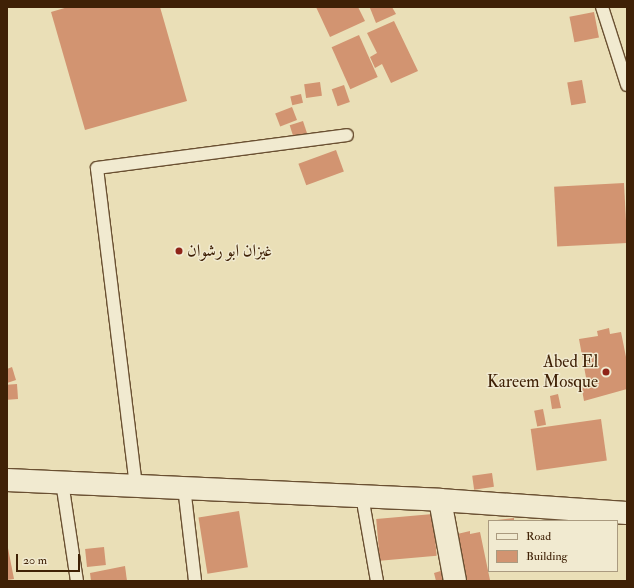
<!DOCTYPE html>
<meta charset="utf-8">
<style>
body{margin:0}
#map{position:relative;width:634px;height:588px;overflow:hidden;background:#eadfb7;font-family:"IM FELL Double Pica",Amiri,serif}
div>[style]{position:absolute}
.building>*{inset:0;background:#d29471;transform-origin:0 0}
.roads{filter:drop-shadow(1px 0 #6a5032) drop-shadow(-1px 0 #6a5032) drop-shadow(0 1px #6a5032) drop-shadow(0 -1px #6a5032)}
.lane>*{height:12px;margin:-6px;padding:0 6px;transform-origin:6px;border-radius:6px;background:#f1ead0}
.street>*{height:22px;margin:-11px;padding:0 11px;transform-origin:11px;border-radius:11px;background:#f1ead0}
.secondary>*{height:22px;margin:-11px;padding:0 11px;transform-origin:11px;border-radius:11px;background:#f1ead0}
.dots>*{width:11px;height:11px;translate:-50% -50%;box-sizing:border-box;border:2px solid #f1ead0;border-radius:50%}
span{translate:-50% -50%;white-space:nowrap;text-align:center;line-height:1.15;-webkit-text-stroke:3px #f1ead0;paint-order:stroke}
.poi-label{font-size:17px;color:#3f2106}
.left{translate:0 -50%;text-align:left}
.right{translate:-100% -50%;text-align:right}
.frame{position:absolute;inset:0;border:8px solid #3f2106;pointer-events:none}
.legend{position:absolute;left:488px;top:520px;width:130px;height:52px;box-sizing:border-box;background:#f1ead0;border:1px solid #aa9a7f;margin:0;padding:5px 7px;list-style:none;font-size:12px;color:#3f2106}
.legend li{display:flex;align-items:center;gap:8px;height:20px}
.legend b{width:20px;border:1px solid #aa9a7f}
.scale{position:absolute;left:16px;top:554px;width:64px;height:18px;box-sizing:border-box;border:2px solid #3f2106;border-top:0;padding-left:5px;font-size:12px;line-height:14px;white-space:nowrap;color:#3f2106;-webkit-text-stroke:3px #f1ead0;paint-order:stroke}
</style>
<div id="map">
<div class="building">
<div style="clip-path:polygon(68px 7px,160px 7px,187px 101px,85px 130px,51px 12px)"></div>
<div style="clip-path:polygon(316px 7px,358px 7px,365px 21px,330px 37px)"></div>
<div style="clip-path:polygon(392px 7px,396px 14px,376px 23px,370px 8px)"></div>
<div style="left:594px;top:12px;width:26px;height:25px;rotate:79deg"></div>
<div style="clip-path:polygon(394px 21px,418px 71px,391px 83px,382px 64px,375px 68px,370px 57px,377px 53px,367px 33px)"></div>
<div style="left:359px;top:35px;width:46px;height:30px;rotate:66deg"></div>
<div style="left:582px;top:80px;width:23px;height:15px;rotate:80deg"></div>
<div style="left:320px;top:82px;width:14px;height:16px;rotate:82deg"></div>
<div style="left:344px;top:85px;width:18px;height:13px;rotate:71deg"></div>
<div style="left:301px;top:94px;width:9px;height:11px;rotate:77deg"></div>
<div style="left:292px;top:107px;width:14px;height:18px;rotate:69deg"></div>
<div style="left:303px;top:121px;width:13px;height:14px;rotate:72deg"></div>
<div style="left:336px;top:150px;width:23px;height:40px;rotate:70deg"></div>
<div style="left:624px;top:183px;width:60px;height:70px;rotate:87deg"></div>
<div style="clip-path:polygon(609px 328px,610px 334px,621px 332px,627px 362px,627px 389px,584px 401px,581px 384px,587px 383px,579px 339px,598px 336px,597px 331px)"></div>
<div style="clip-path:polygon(12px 367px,16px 380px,7px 383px,7px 369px)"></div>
<div style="left:17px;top:384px;width:15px;height:10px;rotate:86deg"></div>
<div style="clip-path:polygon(558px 394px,561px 408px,552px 409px,550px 396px)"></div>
<div style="left:543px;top:409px;width:16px;height:9px;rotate:79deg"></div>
<div style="left:601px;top:419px;width:42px;height:71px;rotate:82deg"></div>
<div style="left:492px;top:473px;width:14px;height:20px;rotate:82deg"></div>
<div style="left:239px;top:511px;width:57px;height:41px;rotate:81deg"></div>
<div style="left:433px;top:514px;width:42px;height:57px;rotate:85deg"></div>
<div style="clip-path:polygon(514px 518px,514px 521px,497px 521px,497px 520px)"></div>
<div style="clip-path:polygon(470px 531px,470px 534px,480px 532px,490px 580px,464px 581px,453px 535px)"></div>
<div style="clip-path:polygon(7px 543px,14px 579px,7px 580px)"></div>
<div style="left:104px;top:547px;width:18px;height:19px;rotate:84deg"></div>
<div style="clip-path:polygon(125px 566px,127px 581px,91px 581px,90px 573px)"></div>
<div style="clip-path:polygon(444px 570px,446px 581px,436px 581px,434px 573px)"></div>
</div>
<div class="roads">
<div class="lane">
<div style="left:602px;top:7px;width:82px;rotate:72.2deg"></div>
<div style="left:62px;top:482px;width:100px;rotate:81.4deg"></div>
<div style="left:136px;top:486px;width:320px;rotate:-97deg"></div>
<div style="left:97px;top:168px;width:252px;rotate:-7.5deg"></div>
<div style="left:184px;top:487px;width:95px;rotate:83.3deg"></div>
<div style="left:362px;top:496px;width:86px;rotate:80deg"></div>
</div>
<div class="street">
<div style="left:440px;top:500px;width:82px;rotate:79.5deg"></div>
</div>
<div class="secondary">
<div style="left:7px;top:480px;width:433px;rotate:2.6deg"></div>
<div style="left:440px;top:500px;width:187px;rotate:4deg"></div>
</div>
</div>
<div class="dots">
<div style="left:179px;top:251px;background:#8f2418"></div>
<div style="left:606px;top:372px;background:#8f2418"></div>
</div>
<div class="poi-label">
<span class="left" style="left:187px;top:251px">غيزان ابو رشوان</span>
<span class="right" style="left:598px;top:372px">Abed El<br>Kareem Mosque</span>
</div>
<div class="frame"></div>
<ul class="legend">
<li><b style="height:5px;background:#f1ead0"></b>Road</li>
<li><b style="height:11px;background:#d29471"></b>Building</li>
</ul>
<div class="scale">20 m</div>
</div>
